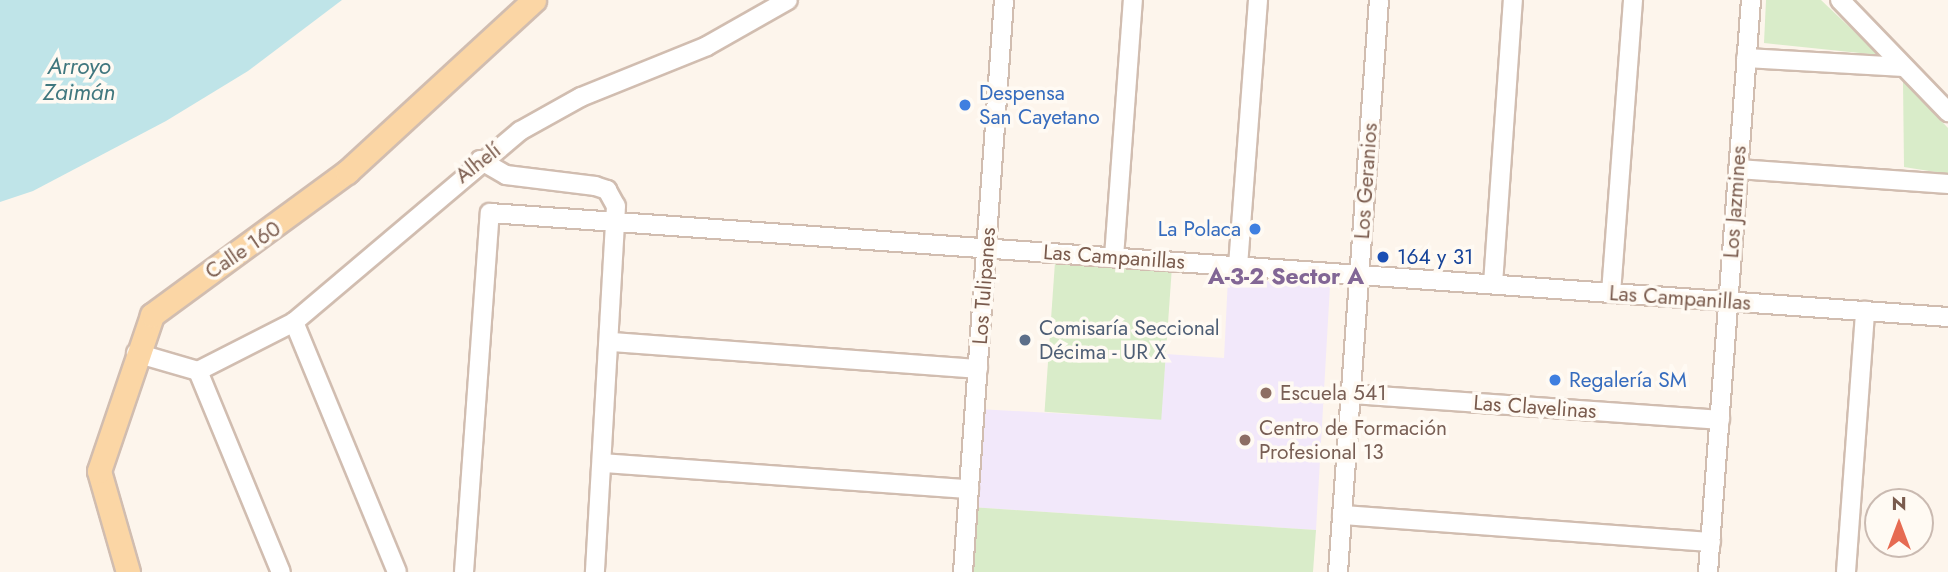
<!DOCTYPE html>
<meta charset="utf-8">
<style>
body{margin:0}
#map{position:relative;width:1948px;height:572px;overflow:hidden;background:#fdf5ec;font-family:Jost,sans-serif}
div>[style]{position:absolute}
.education>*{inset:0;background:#f2e8fa}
.green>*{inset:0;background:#d9ecc9;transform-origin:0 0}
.water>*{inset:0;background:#bfe4e8}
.roads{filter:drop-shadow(2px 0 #d1bdb0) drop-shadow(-2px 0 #d1bdb0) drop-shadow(0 2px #d1bdb0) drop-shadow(0 -2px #d1bdb0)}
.minor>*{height:18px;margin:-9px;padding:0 9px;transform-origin:9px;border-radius:9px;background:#fff}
.major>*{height:23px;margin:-11.5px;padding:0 11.5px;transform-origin:11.5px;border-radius:11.5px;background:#fbd6a5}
.dots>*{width:19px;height:19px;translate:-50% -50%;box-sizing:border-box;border:4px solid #fffaf3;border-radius:50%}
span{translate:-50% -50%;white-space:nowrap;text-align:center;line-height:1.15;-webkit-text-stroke:7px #fffaf3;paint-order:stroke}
.shop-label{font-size:21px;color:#366cbe}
.left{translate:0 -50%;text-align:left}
.right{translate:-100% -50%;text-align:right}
.street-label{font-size:21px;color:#7a5b4d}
.transit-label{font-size:21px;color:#164399}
.service-label{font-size:21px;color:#4e5e75}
.education-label{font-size:21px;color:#785e54}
.water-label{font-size:23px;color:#40777e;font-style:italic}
.neighbourhood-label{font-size:23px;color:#826695;font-weight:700}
.north{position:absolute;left:1864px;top:488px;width:70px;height:70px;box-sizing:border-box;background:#fffaf3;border:2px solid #cabab1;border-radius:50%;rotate:0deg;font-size:19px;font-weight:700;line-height:28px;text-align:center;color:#7a5b4d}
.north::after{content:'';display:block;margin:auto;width:24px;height:32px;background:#e66b52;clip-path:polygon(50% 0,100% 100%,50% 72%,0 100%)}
</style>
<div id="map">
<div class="education">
<div style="clip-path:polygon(1228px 278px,1330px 286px,1316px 530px,970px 507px,978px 409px,1160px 419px,1166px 354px,1224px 358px)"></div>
</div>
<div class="green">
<div style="clip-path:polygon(1766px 0,1821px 0,1879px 55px,1764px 43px)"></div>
<div style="clip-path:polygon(1903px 81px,1948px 128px,1948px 174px,1904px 167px)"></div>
<div style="left:1055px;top:262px;width:117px;height:150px;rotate:4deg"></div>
<div style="clip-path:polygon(970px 507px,1316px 530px,1313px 572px,966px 572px)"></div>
</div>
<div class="water">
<div style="clip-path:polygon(0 0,342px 0,248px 71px,166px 121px,33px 191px,0 202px)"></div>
</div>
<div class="roads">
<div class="minor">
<div style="left:1840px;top:0;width:156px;rotate:46deg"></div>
<div style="left:1746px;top:58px;width:158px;rotate:3.3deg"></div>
<div style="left:480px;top:160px;width:30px;rotate:30deg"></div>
<div style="left:506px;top:175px;width:90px;rotate:7deg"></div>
<div style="left:595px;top:186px;width:13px;rotate:18deg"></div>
<div style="left:607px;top:190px;width:18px;rotate:61deg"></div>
<div style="left:616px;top:206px;width:367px;rotate:93.3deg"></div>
<div style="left:1738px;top:169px;width:211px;rotate:4.1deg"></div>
<div style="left:1114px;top:257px;width:258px;rotate:-85.8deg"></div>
<div style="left:1238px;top:266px;width:267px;rotate:-85.7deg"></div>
<div style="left:1493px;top:284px;width:285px;rotate:-86deg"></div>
<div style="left:1611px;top:293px;width:294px;rotate:-85.7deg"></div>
<div style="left:294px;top:322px;width:270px;rotate:67.6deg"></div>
<div style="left:611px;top:342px;width:368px;rotate:4.2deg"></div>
<div style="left:136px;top:353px;width:65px;rotate:16.2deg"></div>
<div style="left:198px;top:371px;width:217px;rotate:67.6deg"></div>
<div style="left:198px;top:371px;width:108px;rotate:-27deg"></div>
<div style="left:294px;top:322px;width:296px;rotate:-40.2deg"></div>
<div style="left:520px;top:131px;width:70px;rotate:-29.1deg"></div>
<div style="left:581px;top:97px;width:136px;rotate:-22deg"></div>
<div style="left:707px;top:46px;width:93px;rotate:-29.6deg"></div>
<div style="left:1351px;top:394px;width:370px;rotate:4deg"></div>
<div style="left:603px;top:463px;width:367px;rotate:4.1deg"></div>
<div style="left:1342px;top:515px;width:370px;rotate:4.2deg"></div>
<div style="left:464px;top:572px;width:360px;rotate:-85.9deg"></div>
<div style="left:490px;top:213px;width:1462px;rotate:4.08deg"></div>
<div style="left:963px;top:572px;width:573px;rotate:-85.9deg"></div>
<div style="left:1338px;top:572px;width:573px;rotate:-85.9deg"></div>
<div style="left:1708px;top:572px;width:574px;rotate:-85.7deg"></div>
<div style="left:1846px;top:572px;width:262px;rotate:-85.8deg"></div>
</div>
<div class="major">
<div style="left:128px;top:572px;width:105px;rotate:-106deg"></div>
<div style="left:99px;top:471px;width:165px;rotate:-71.2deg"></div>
<div style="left:152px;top:315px;width:242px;rotate:-36.3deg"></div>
<div style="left:347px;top:172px;width:254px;rotate:-42.6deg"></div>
</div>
</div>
<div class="dots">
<div style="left:965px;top:105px;background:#3f7fe0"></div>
<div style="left:1255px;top:229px;background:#3f7fe0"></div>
<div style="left:1383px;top:257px;background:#1a4fb4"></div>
<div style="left:1025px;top:340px;background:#5c6f8a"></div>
<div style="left:1555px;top:380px;background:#3f7fe0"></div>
<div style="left:1266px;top:393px;background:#8d6e63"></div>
<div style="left:1245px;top:440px;background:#8d6e63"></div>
</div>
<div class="shop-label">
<span class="left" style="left:979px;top:105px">Despensa<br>San Cayetano</span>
<span class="right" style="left:1241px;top:229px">La Polaca</span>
<span class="left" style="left:1569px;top:380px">Regalería SM</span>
</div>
<div class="street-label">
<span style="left:478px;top:163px;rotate:-38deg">Alhelí</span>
<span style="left:1366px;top:181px;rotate:-86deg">Los Geranios</span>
<span style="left:1735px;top:202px;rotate:-86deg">Los Jazmines</span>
<span style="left:243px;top:250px;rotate:-34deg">Calle 160</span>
<span style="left:1114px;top:257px;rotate:4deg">Las Campanillas</span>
<span style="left:984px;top:286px;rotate:-86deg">Los Tulipanes</span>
<span style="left:1680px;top:298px;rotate:4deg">Las Campanillas</span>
<span style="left:1535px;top:407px;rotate:4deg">Las Clavelinas</span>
</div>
<div class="transit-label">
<span class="left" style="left:1397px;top:257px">164 y 31</span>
</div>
<div class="service-label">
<span class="left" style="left:1039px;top:340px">Comisaría Seccional<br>Décima - UR X</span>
</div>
<div class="education-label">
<span class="left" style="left:1280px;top:393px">Escuela 541</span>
<span class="left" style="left:1259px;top:440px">Centro de Formación<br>Profesional 13</span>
</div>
<div class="water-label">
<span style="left:79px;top:79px">Arroyo<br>Zaimán</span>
</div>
<div class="neighbourhood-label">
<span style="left:1286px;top:276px">A-3-2 Sector A</span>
</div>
<div class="north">N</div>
</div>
